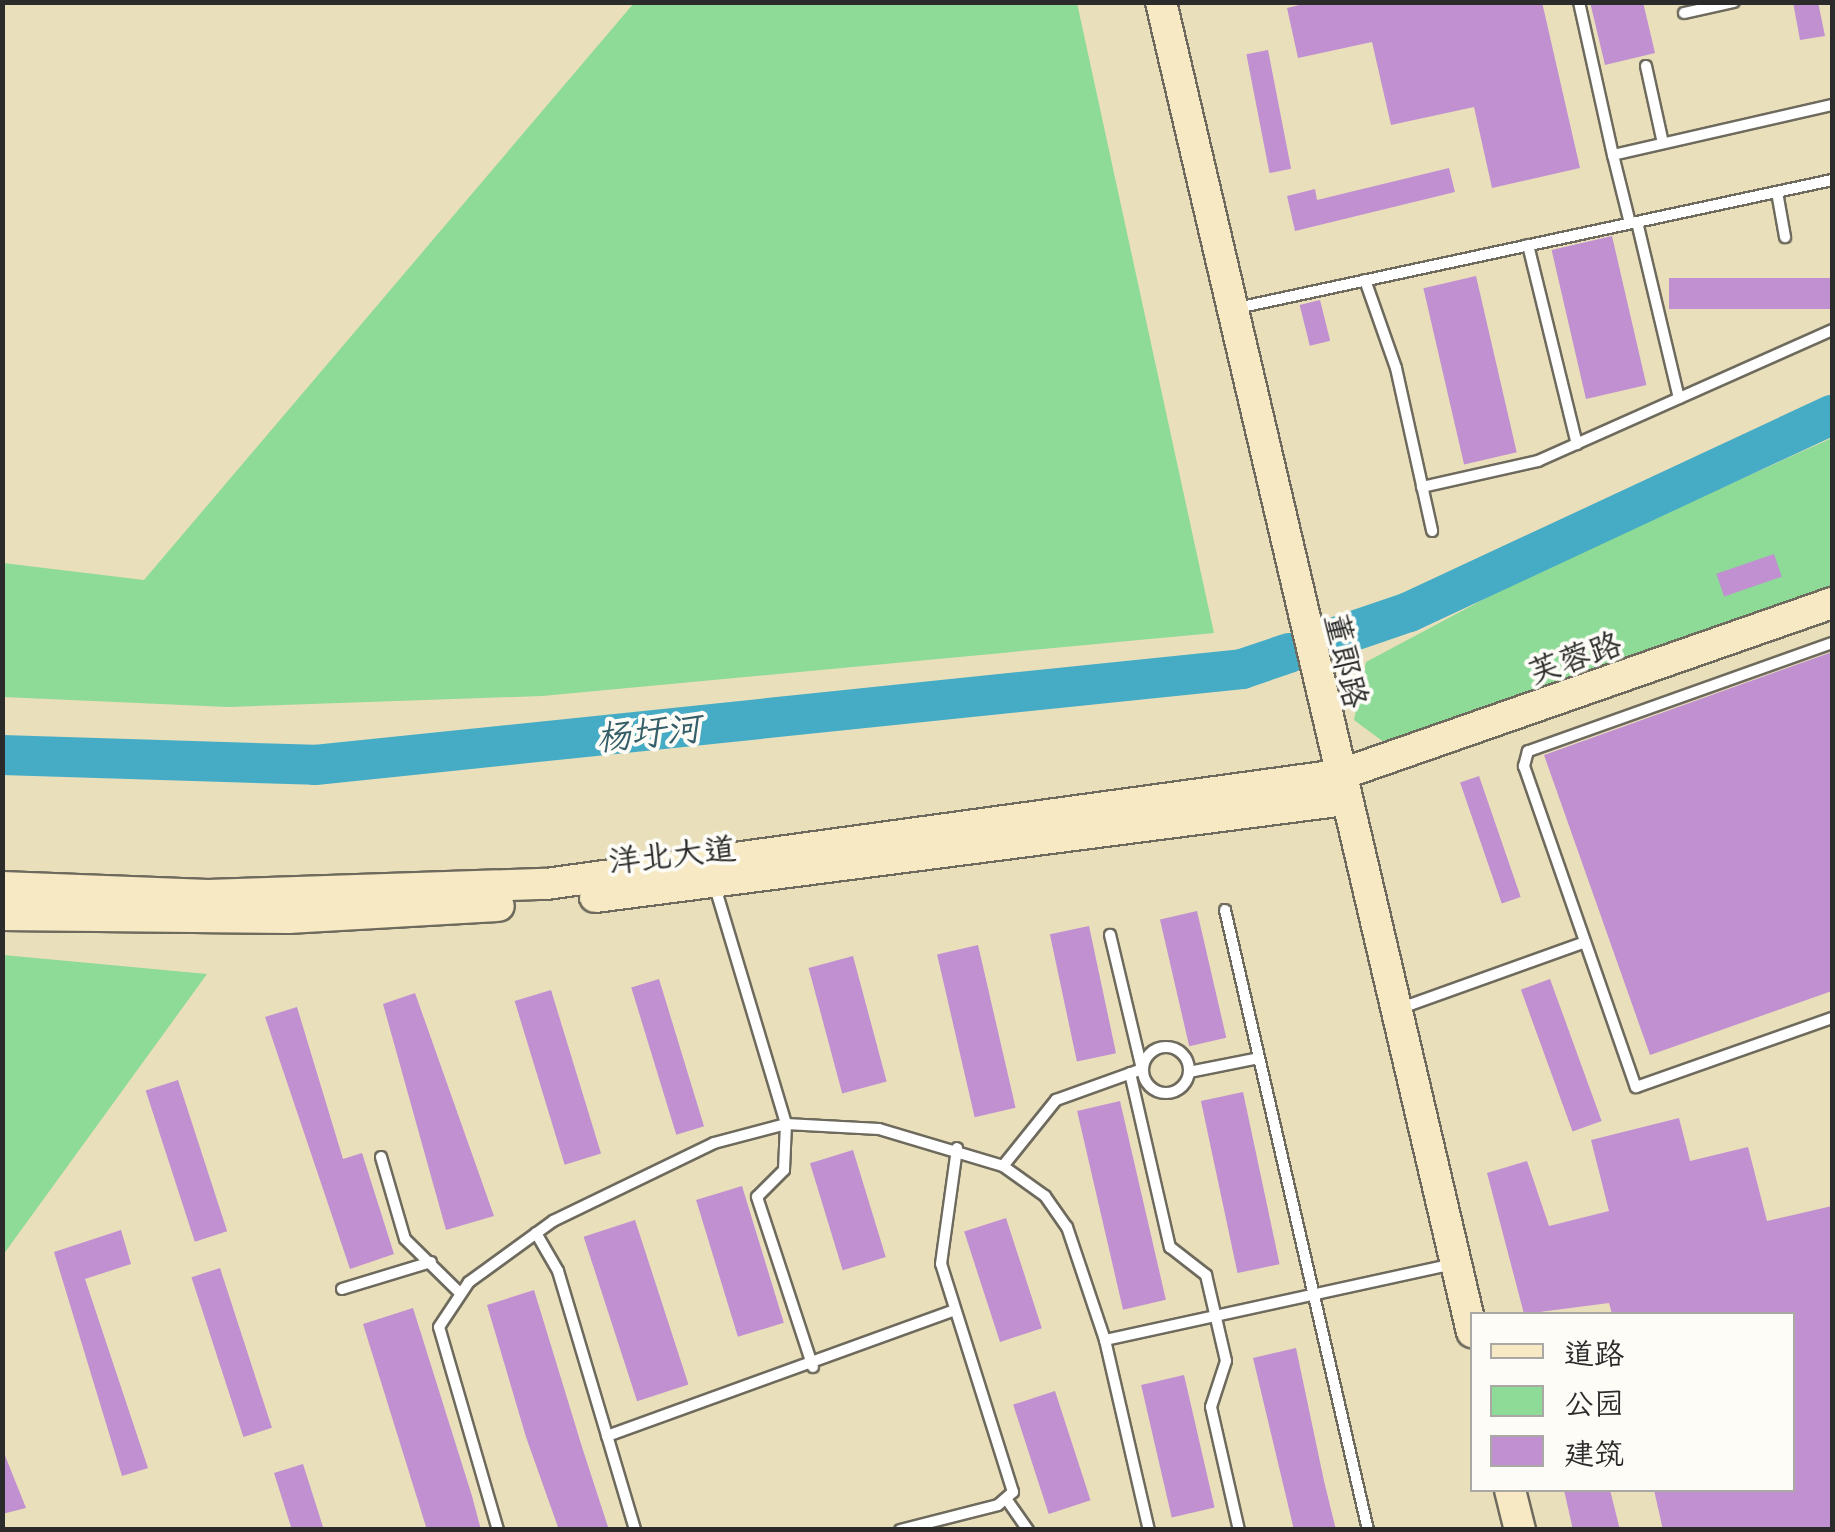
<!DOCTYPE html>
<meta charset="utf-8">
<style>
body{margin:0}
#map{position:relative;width:1835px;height:1532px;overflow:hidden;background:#e9dfbb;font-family:"Playpen Sans","LXGW WenKai TC",sans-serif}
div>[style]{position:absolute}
.green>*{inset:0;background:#8eda97}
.river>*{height:40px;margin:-20px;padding:0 20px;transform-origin:20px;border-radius:20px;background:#46acc6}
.building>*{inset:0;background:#c090d1;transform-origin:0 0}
.roads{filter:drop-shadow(2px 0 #6e6a5d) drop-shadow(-2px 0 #6e6a5d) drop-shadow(0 2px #6e6a5d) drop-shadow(0 -2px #6e6a5d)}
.lane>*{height:10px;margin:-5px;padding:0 5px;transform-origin:5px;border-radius:5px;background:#fff}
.lane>.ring{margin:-5px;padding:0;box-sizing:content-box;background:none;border:10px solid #fff;border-radius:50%}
.secondary>*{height:30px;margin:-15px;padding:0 15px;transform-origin:15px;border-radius:15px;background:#f7e9c3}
span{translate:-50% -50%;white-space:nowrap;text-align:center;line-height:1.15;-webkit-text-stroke:8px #fdfcf7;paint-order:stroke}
.street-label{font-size:32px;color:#2b2b2b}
.water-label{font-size:35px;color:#365f69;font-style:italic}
.frame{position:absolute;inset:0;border:5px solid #2b2b2b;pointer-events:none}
.legend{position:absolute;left:1470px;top:1312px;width:325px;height:180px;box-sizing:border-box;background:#fdfcf7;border:2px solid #a9a8a5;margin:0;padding:12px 18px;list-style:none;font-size:30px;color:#2b2b2b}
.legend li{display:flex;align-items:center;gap:20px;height:50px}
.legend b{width:50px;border:2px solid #a9a8a5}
</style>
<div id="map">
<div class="green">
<div style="clip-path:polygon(634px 3px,1077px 3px,1214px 633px,542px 696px,228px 707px,3px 697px,3px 563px,144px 580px)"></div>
<div style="clip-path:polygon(1832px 438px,1832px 590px,1385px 743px,1354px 720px,1366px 662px,1535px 572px)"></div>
<div style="clip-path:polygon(3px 955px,207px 974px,3px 1255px,2px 955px)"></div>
</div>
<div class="river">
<div style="left:1327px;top:640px;width:87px;rotate:-18.9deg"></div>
<div style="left:1409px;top:612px;width:467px;rotate:-25deg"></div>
<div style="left:2px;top:755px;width:313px;rotate:1.8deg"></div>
<div style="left:315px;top:765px;width:932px;rotate:-5.91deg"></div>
<div style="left:1242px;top:669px;width:50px;rotate:-18.8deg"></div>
</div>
<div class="building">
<div style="clip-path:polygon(1312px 2px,1542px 2px,1580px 168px,1492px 188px,1474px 107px,1391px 125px,1372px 42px,1298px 58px,1287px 8px)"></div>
<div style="clip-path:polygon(1590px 2px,1643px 2px,1655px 53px,1605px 65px)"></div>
<div style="clip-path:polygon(1793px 2px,1818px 2px,1825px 36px,1800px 40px)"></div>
<div style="left:1268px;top:50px;width:121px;height:22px;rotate:79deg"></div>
<div style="clip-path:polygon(1449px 168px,1455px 192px,1295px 231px,1287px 196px,1315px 189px,1317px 200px)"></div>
<div style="left:1612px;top:236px;width:153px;height:62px;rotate:77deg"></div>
<div style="left:1476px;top:276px;width:181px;height:54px;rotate:77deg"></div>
<div style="left:1832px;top:278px;width:31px;height:163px;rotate:90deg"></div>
<div style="left:1320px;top:300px;width:42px;height:21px;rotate:76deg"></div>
<div style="left:1774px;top:554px;width:24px;height:61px;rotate:71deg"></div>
<div style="clip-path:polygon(1832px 652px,1832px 991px,1650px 1055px,1544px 755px)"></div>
<div style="left:1479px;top:776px;width:128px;height:20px;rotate:71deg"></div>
<div style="left:1197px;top:911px;width:130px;height:38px;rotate:77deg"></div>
<div style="left:1089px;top:926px;width:130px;height:40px;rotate:78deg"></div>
<div style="left:978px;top:945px;width:167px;height:42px;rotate:77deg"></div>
<div style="left:853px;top:956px;width:130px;height:46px;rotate:75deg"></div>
<div style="left:659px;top:979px;width:154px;height:29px;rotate:73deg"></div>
<div style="left:1550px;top:979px;width:151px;height:31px;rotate:70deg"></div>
<div style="left:551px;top:990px;width:171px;height:38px;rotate:73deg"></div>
<div style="clip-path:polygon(415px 993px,494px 1216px,446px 1230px,383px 1004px)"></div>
<div style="clip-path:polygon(297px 1007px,343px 1159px,362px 1153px,394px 1254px,350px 1269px,265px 1017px)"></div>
<div style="left:178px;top:1080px;width:159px;height:34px;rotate:72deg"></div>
<div style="left:1243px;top:1092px;width:176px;height:43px;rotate:78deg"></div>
<div style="left:1120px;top:1101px;width:204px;height:44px;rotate:77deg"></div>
<div style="clip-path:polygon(1679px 1118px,1690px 1161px,1748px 1147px,1767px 1221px,1832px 1206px,1832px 1530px,1663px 1530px,1654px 1490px,1792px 1490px,1792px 1314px,1612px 1314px,1609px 1303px,1524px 1314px,1487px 1173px,1527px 1161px,1549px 1226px,1609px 1211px,1591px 1140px)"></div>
<div style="left:853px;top:1150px;width:112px;height:45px;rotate:73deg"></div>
<div style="left:742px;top:1186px;width:143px;height:48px;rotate:73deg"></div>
<div style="left:1006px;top:1218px;width:116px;height:44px;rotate:72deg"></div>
<div style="left:635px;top:1220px;width:173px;height:54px;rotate:72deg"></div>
<div style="clip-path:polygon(121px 1230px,131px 1264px,85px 1279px,148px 1468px,122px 1476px,54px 1252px)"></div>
<div style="left:220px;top:1268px;width:168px;height:30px;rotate:72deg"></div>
<div style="clip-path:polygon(534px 1290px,582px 1447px,609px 1530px,559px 1530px,526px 1437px,487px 1305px)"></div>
<div style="clip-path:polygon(413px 1308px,472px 1496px,481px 1530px,427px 1530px,363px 1324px)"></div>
<div style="clip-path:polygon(1296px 1348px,1324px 1481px,1336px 1530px,1294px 1530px,1253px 1358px)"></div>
<div style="left:1184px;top:1375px;width:136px;height:44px;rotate:77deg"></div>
<div style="left:1055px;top:1391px;width:115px;height:44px;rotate:72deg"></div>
<div style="clip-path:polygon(2px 1448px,26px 1508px,2px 1514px)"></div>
<div style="clip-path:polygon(303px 1464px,324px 1530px,292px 1530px,274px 1473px)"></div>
<div style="clip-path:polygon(1564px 1490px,1610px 1490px,1620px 1530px,1573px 1530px)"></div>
</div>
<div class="roads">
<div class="lane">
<div style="left:1579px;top:2px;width:157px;rotate:77.5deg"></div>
<div style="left:1613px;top:155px;width:225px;rotate:-12.9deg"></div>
<div style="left:1684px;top:13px;width:51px;rotate:-12.4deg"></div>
<div style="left:1646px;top:66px;width:79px;rotate:77.6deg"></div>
<div style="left:1613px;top:155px;width:70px;rotate:76deg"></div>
<div style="left:1777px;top:192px;width:46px;rotate:79.9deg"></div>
<div style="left:1637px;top:222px;width:181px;rotate:76.6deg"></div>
<div style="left:1528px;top:245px;width:205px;rotate:76.2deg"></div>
<div style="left:1365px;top:280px;width:93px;rotate:70.6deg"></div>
<div style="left:1396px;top:368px;width:167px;rotate:77.5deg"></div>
<div style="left:1237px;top:308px;width:609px;rotate:-12.14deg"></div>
<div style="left:1422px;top:487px;width:119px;rotate:-12.6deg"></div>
<div style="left:1538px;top:461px;width:322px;rotate:-24deg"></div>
<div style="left:1832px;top:643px;width:323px;rotate:160.4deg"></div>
<div style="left:1528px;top:751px;width:16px;rotate:105deg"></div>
<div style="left:1524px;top:766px;width:340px;rotate:70.8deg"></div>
<div style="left:1636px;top:1087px;width:208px;rotate:-19.4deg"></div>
<div style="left:715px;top:887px;width:247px;rotate:73.3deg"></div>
<div style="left:786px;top:1124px;width:93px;rotate:3.1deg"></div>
<div style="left:879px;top:1129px;width:129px;rotate:16.6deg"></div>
<div style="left:1003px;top:1166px;width:52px;rotate:35.5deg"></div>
<div style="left:1045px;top:1196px;width:38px;rotate:55deg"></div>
<div style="left:1067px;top:1227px;width:119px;rotate:71.4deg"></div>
<div style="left:1105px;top:1340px;width:357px;rotate:-12.3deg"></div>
<div style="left:1225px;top:910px;width:636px;rotate:77.01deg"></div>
<div style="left:1401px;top:1008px;width:193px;rotate:-19.7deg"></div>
<div class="ring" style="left:1143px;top:1047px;width:36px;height:36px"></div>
<div style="left:1189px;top:1072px;width:71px;rotate:-11.3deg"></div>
<div style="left:1130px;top:1073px;width:179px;rotate:77.1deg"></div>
<div style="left:1170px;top:1247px;width:46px;rotate:37.9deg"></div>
<div style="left:1206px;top:1275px;width:88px;rotate:76.9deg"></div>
<div style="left:1226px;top:1361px;width:48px;rotate:108.1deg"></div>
<div style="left:1211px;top:1407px;width:126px;rotate:77.2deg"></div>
<div style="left:381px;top:1157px;width:85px;rotate:73.7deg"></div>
<div style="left:405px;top:1239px;width:77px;rotate:44.5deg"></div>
<div style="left:1003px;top:1166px;width:85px;rotate:-51.2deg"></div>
<div style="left:1056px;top:1100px;width:91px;rotate:-19.8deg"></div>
<div style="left:1142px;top:1069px;width:138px;rotate:-103.4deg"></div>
<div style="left:536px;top:1233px;width:44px;rotate:59.9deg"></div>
<div style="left:558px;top:1271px;width:270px;rotate:73.4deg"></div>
<div style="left:342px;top:1289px;width:93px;rotate:-16.9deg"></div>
<div style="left:1105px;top:1340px;width:195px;rotate:77deg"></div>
<div style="left:607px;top:1436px;width:368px;rotate:-19.9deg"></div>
<div style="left:1007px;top:1500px;width:37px;rotate:55deg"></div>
<div style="left:498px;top:1530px;width:211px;rotate:-106.2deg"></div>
<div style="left:439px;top:1327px;width:54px;rotate:-56.3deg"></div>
<div style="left:469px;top:1282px;width:104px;rotate:-36deg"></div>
<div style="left:553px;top:1221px;width:179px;rotate:-25.8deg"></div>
<div style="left:714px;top:1143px;width:74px;rotate:-14.8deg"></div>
<div style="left:786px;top:1124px;width:46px;rotate:92.5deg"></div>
<div style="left:784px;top:1170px;width:38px;rotate:135deg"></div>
<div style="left:757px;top:1197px;width:179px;rotate:71.8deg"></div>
<div style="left:900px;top:1530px;width:101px;rotate:-14.3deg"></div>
<div style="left:998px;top:1505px;width:20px;rotate:-41deg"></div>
<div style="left:1013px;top:1492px;width:239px;rotate:-107.5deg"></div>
<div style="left:941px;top:1264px;width:117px;rotate:-82.1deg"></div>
</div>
<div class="secondary">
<div style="left:1161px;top:2px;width:1366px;rotate:76.84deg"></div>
<div style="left:2px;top:887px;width:206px;rotate:2.2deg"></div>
<div style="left:208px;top:895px;width:338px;rotate:-1.9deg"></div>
<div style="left:546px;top:884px;width:800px;rotate:-7.83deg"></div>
<div style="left:1339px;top:775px;width:522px;rotate:-19.23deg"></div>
<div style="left:595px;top:897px;width:756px;rotate:-7.37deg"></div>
<div style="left:2px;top:915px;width:286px;rotate:0.6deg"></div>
<div style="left:288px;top:918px;width:211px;rotate:-3.3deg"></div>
<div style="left:1510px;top:1490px;width:41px;rotate:76deg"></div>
</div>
</div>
<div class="street-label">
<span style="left:1574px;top:656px;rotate:-19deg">芙蓉路</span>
<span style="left:1348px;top:660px;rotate:77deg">董郎路</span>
<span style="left:672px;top:853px;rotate:-6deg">洋北大道</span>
</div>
<div class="water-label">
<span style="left:648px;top:731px;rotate:-6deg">杨圩河</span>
</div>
<div class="frame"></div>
<ul class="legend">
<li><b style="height:12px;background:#f7e9c3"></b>道路</li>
<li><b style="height:28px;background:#8eda97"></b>公园</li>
<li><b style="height:28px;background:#c090d1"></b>建筑</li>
</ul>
</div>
